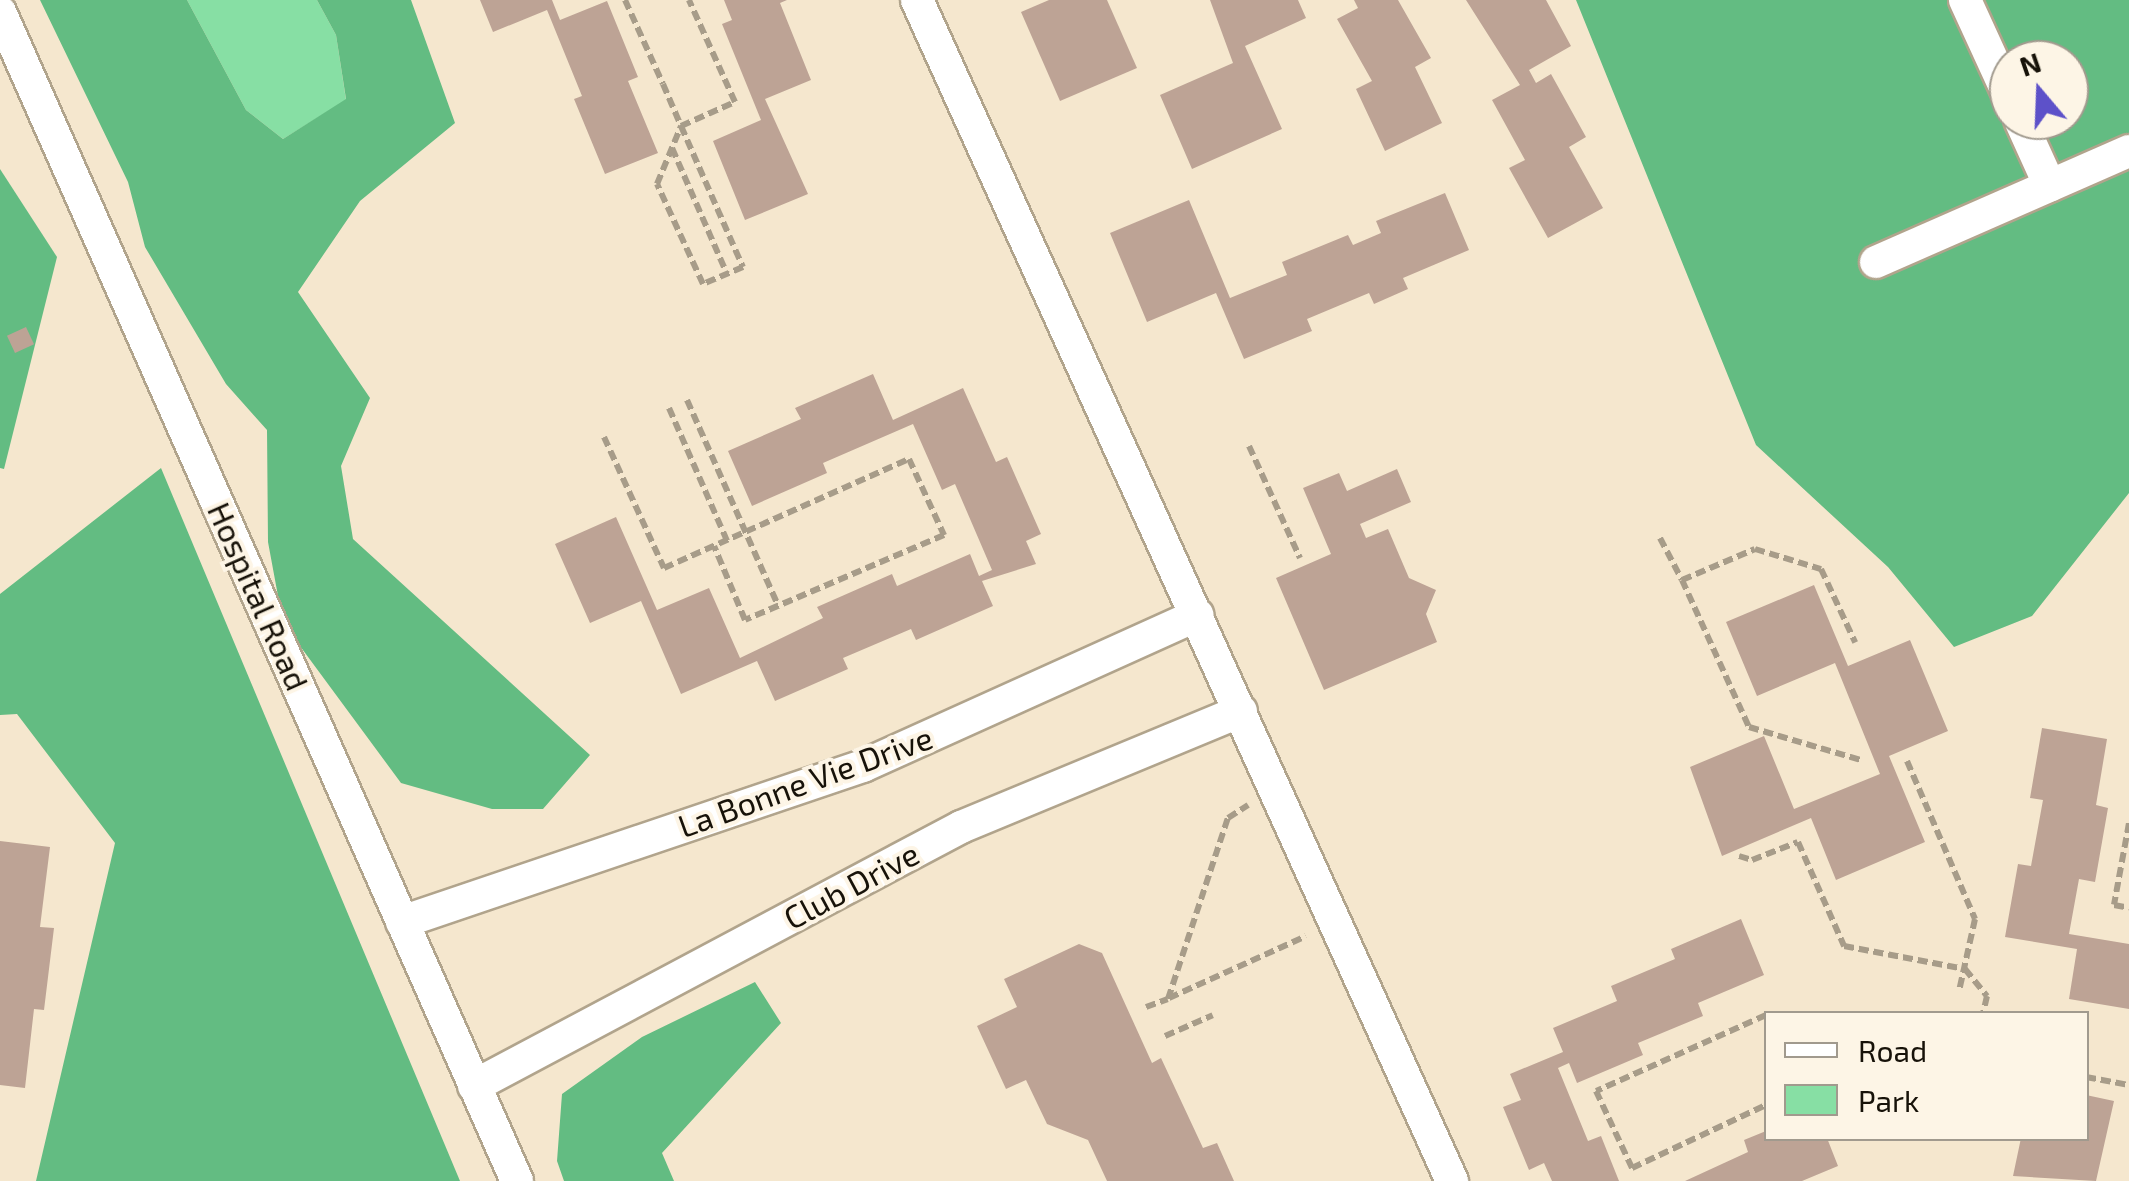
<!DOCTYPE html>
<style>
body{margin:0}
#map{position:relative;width:2129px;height:1181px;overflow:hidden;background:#f5e7ce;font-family:"Exo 2",sans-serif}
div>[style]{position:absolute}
.green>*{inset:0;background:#87dfa4}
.forest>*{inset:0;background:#63bc82}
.building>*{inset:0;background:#bda395;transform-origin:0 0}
.path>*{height:6px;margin-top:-3px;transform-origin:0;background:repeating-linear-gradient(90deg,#a79c89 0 10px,transparent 0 15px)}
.roads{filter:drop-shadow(2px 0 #b1a48c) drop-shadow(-2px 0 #b1a48c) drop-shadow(0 2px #b1a48c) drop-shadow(0 -2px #b1a48c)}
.minor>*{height:32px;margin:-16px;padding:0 16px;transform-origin:16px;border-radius:16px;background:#fff}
span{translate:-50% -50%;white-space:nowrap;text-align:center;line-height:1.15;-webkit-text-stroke:8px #fdf5e6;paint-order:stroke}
.street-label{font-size:32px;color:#171209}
.legend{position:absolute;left:1764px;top:1011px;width:325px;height:130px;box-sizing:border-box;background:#fdf5e6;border:2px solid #a19a8e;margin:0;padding:12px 18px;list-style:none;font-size:30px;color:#171209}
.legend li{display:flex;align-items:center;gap:20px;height:50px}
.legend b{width:50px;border:2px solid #a19a8e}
.north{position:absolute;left:1989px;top:40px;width:100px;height:100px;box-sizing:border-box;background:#fdf5e6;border:2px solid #a19a8e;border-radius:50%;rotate:341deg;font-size:28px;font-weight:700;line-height:40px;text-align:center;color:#171209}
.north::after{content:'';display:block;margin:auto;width:35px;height:45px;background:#5d51c9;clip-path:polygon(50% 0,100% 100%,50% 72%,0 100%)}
</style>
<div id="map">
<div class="green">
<div style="clip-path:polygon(187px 0,317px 0,336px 35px,346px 100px,283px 139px,246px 110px)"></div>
</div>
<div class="forest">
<div style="clip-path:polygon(40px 0,187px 0,246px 110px,283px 139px,346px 99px,336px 35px,317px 0,411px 0,455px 123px,360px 201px,298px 292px,370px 398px,341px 466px,353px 539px,590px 755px,543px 809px,492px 809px,401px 783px,283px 623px,268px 542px,267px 430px,226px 384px,145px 247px,128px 182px)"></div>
<div style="clip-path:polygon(evenodd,1576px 0,2129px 0,2129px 493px,2032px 616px,1954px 647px,1888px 567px,1756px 445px,1576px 0,2009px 60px,2069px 60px,2069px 120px,2009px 120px,2009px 60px)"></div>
<div style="clip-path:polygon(0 169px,57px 257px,4px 469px,0 468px)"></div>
<div style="clip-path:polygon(161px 468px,460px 1181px,36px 1181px,115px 843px,17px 714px,0 715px,0 594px)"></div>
<div style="clip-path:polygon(755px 982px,781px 1023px,662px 1153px,674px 1181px,564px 1181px,557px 1161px,562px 1094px,642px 1037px)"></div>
</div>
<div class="building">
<div style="clip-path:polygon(480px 0,552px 0,560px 20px,607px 1px,638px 77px,628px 81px,658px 153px,605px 174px,574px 99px,582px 96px,547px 10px,493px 32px)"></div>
<div style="clip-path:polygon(724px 0,787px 0,780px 3px,811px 80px,765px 99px,808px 194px,745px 220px,713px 141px,761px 120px,722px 24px,732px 20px)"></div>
<div style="clip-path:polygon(1049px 0,1107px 0,1137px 68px,1060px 101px,1021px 12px)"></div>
<div style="clip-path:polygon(1210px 0,1298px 0,1306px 18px,1245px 46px,1282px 129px,1192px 169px,1160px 95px,1233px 63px)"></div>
<div style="clip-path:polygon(1354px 0,1398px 0,1431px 58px,1415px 67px,1442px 123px,1385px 151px,1356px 89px,1372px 81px,1337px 19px,1358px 8px)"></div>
<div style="clip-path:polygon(1466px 0,1546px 0,1571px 46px,1529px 70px,1536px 83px,1551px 74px,1586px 137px,1569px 147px,1603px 208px,1548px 238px,1509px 168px,1525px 160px,1492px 100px,1520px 85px)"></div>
<div style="clip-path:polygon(1445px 193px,1469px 250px,1403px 278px,1408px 289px,1374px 304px,1369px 293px,1307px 319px,1312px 331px,1244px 359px,1216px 293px,1147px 322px,1110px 233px,1189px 200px,1230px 298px,1287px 275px,1282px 262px,1348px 235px,1353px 245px,1381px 233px,1376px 221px)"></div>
<div style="left:26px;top:327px;width:19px;height:21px;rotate:65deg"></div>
<div style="clip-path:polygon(873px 374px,893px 420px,963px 388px,996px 462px,1007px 457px,1041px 534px,1026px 541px,1036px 564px,982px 581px,993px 606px,916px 640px,911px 629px,843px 658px,848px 669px,775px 701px,757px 661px,681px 694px,641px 601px,590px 623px,555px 544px,616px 517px,657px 610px,709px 588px,740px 658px,823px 618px,817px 607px,892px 574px,897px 586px,970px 554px,979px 576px,992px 570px,955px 484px,942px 490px,913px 424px,823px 463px,827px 473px,752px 506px,728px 451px,801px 419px,795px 408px)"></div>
<div style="clip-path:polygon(1397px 469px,1411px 502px,1360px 524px,1366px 538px,1388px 529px,1409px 578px,1436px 590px,1426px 614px,1437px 642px,1324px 690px,1276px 578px,1331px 554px,1303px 488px,1339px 473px,1347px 491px)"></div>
<div style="clip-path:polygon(1814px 585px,1848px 666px,1910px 640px,1948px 731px,1889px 756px,1925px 842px,1836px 880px,1811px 818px,1722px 856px,1690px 767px,1764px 736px,1794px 809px,1880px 774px,1835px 663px,1757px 696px,1726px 622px)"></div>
<div style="clip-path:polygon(2042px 728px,2107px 739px,2096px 805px,2108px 808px,2095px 882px,2079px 879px,2069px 934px,2129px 944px,2129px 1009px,2069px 999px,2077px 949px,2005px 937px,2018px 864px,2031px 866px,2043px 800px,2030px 798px)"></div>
<div style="clip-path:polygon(0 841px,50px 847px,40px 927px,54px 928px,44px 1010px,34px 1009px,25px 1088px,0 1085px)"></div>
<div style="clip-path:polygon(1741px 919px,1764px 975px,1698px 1003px,1703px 1016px,1638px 1043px,1643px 1055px,1577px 1083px,1569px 1063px,1558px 1068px,1588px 1141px,1601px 1136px,1619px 1181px,1552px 1181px,1544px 1163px,1529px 1170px,1503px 1107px,1521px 1100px,1510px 1074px,1563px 1052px,1553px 1028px,1617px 1001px,1611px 986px,1675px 959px,1671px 949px)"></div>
<div style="clip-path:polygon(1079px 944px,1102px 953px,1152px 1063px,1161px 1058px,1203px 1148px,1217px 1143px,1234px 1181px,1107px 1181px,1088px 1140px,1047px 1124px,1026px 1080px,1006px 1089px,977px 1026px,1017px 1007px,1004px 979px)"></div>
<div style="clip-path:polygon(2086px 1095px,2114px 1101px,2096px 1181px,2013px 1176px,2021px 1138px,2086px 1138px)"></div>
<div style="clip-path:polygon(1766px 1131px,1766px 1138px,1827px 1138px,1838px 1166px,1802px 1181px,1685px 1181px,1748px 1152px,1744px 1140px)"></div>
</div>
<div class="path">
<div style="left:625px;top:0;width:92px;rotate:65.7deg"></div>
<div style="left:663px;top:84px;width:46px;rotate:66.8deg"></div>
<div style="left:681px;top:126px;width:154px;rotate:66.3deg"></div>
<div style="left:743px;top:267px;width:43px;rotate:157deg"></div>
<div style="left:703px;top:284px;width:110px;rotate:-114.7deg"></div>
<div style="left:657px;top:184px;width:63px;rotate:-67.5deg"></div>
<div style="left:681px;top:126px;width:59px;rotate:-24deg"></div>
<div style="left:735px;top:102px;width:112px;rotate:-114.3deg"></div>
<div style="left:672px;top:148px;width:137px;rotate:66.4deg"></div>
<div style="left:687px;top:400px;width:224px;rotate:66.1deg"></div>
<div style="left:669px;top:408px;width:145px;rotate:66.4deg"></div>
<div style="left:604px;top:437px;width:144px;rotate:65.4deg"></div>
<div style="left:664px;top:568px;width:268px;rotate:-24deg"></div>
<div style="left:909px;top:459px;width:84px;rotate:65.3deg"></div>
<div style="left:944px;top:535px;width:216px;rotate:156.9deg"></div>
<div style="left:745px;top:620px;width:80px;rotate:-112.7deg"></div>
<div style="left:1249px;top:446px;width:123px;rotate:65.5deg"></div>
<div style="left:1660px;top:538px;width:47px;rotate:62.4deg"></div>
<div style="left:1682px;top:580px;width:79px;rotate:-23deg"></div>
<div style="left:1755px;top:549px;width:69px;rotate:16.9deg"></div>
<div style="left:1821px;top:569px;width:81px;rotate:65deg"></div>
<div style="left:1682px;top:580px;width:162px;rotate:65.5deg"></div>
<div style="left:1749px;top:727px;width:117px;rotate:16.4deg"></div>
<div style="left:1907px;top:761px;width:172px;rotate:66.7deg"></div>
<div style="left:1975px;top:919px;width:74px;rotate:102.5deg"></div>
<div style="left:2129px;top:823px;width:83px;rotate:100.4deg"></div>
<div style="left:2114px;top:905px;width:15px;rotate:11deg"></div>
<div style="left:1739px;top:856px;width:14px;rotate:17deg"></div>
<div style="left:1752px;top:860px;width:49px;rotate:-21.4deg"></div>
<div style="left:1798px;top:842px;width:114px;rotate:66.1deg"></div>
<div style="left:1844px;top:946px;width:123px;rotate:10.8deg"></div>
<div style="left:1965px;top:969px;width:35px;rotate:51deg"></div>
<div style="left:1987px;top:996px;width:18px;rotate:103deg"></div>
<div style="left:1169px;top:998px;width:150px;rotate:-24.3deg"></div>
<div style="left:1146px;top:1007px;width:23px;rotate:-20deg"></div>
<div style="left:1168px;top:999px;width:191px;rotate:-71.7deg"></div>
<div style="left:1228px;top:818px;width:24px;rotate:-33deg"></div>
<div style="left:1770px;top:1014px;width:13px"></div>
<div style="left:1766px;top:1015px;width:186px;rotate:155.9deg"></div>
<div style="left:1596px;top:1091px;width:85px;rotate:64.9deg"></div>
<div style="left:1632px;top:1168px;width:148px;rotate:-25.2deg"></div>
<div style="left:1165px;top:1036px;width:52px;rotate:-23.6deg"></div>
<div style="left:2086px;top:1077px;width:44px;rotate:10.5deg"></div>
</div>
<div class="roads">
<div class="minor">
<div style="left:917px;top:0;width:1297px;rotate:65.63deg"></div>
<div style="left:1965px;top:0;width:106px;rotate:65.4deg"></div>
<div style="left:0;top:12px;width:1278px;rotate:66.14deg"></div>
<div style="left:2020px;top:120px;width:72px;rotate:65.6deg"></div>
<div style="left:1876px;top:262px;width:276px;rotate:-23.7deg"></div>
<div style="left:402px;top:922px;width:487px;rotate:-18.7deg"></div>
<div style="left:863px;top:766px;width:367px;rotate:-24.3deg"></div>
<div style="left:474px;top:1086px;width:552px;rotate:-28.01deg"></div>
<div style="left:961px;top:827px;width:303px;rotate:-22.5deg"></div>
</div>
</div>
<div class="street-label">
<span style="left:259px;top:596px;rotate:66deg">Hospital Road</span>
<span style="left:805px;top:781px;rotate:-20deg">La Bonne Vie Drive</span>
<span style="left:851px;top:885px;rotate:-28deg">Club Drive</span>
</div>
<ul class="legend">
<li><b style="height:12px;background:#fff"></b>Road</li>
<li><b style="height:28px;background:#87dfa4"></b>Park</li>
</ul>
<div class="north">N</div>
</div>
